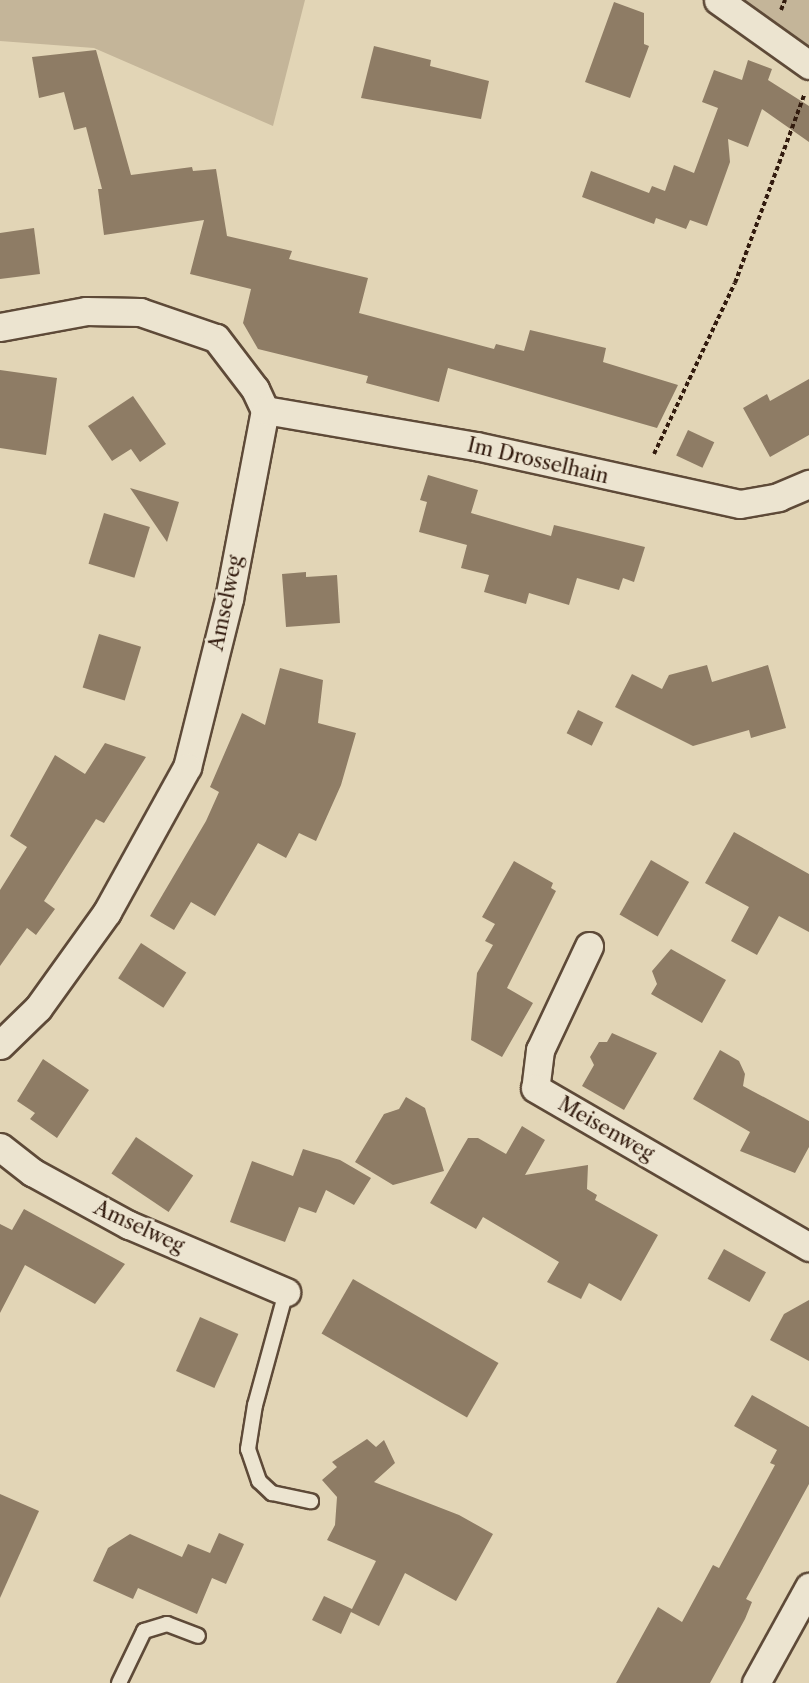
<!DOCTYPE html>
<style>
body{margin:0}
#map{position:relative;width:809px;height:1683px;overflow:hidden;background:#e2d5b6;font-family:"Libre Caslon Text",serif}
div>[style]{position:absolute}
.green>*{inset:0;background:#c4b599}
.building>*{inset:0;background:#8e7c65;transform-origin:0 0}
.path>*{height:4px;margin-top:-2px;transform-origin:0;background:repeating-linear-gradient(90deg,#321b0e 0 4.5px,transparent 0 7.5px)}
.roads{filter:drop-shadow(2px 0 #5e4a38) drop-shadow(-2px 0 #5e4a38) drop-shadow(0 2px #5e4a38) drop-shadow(0 -2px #5e4a38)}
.lane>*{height:14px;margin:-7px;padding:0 7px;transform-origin:7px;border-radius:7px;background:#ece4d0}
.street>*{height:27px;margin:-13.5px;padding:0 13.5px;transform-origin:13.5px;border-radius:13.5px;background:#ece4d0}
span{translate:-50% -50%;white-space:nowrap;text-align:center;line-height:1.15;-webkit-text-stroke:5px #ece4d0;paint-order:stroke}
.street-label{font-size:20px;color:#321b0e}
</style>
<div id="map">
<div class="green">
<div style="clip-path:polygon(0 0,305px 0,273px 126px,94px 48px,0 41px)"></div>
<div style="clip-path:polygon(734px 0,809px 0,809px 53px)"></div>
</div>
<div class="building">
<div style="clip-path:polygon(614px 2px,644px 13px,644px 44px,649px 46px,630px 98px,585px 82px)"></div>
<div style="clip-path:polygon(374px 46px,431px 60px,430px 66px,489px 81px,481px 119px,361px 98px)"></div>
<div style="clip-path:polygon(96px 50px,131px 175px,192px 167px,193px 171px,216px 169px,227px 236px,292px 251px,289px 259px,368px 278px,359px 313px,494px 349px,496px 344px,524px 351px,530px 330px,606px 348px,603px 362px,678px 385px,657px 428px,448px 368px,439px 402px,366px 383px,368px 376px,258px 349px,243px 323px,251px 289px,190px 274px,204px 220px,104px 235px,98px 189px,102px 189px,86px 127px,74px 130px,64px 92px,39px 98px,32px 57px)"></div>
<div style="clip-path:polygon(748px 60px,772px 69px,768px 80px,809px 106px,809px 142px,762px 109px,748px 147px,728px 139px,730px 162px,707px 226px,690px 220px,686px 229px,656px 218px,654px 224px,582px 197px,591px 171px,649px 193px,652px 186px,665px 191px,674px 165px,694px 173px,718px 108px,702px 102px,714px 70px,742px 80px)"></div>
<div style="clip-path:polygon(34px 228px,40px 274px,0 279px,0 233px)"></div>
<div style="clip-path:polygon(0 370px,57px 378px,46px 455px,0 448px)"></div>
<div style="clip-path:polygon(809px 379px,809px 435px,770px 457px,743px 408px,767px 394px,770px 401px)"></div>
<div style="clip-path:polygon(133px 396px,166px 444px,140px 462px,131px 449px,112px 461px,88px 426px)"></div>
<div style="left:688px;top:430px;width:29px;height:28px;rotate:25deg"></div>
<div style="clip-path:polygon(428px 475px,478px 490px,471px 513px,551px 536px,554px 525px,645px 547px,634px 582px,623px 578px,619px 590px,577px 578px,569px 605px,529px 593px,526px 604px,484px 592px,489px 575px,461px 568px,467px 545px,419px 532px,427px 502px,420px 500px)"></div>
<div style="clip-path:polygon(130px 488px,179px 502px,167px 542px)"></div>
<div style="left:104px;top:513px;width:48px;height:53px;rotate:17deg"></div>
<div style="clip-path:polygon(306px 572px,306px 577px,337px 575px,340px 623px,286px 627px,282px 574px)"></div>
<div style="left:99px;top:634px;width:44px;height:56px;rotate:17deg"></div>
<div style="clip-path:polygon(707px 665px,712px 682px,768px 665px,786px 728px,751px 738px,749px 730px,693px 746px,615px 707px,632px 674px,662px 689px,669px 675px)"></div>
<div style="clip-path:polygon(280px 668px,323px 680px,318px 723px,356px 733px,341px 785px,316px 841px,299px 833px,286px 858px,258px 843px,215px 916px,191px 902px,174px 930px,150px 916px,206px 821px,219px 792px,210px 787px,242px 713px,265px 725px)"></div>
<div style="left:578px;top:710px;width:28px;height:26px;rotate:26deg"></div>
<div style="clip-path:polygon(105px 743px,146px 757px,104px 823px,96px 819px,44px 901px,55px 909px,36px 935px,27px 928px,0 966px,0 890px,27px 847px,10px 836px,55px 755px,85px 774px)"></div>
<div style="clip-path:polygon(734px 832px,809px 874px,809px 932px,779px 916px,757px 955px,731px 941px,749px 907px,705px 883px)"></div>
<div style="left:651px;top:860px;width:44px;height:63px;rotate:30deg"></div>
<div style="clip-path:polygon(514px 861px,553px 883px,551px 888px,556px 891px,507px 988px,533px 1003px,502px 1057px,471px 1040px,477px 973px,493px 945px,485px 941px,495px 924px,482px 917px)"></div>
<div style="left:141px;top:943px;width:54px;height:42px;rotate:33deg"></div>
<div style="clip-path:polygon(671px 949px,726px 980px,702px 1023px,651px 994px,657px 984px,652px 971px)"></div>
<div style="clip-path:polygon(612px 1033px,657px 1053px,624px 1110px,582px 1086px,594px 1065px,590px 1057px,599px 1042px,607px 1042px)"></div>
<div style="clip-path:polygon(720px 1050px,739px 1061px,745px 1074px,743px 1086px,809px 1121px,809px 1147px,795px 1173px,740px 1151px,750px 1132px,693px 1099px)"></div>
<div style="clip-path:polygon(43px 1059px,89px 1090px,57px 1138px,30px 1119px,35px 1113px,17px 1101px)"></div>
<div style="clip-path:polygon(406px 1097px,425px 1108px,444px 1171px,393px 1185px,355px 1162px,384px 1114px,399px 1109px)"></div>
<div style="clip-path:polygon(522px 1126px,545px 1140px,525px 1175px,588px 1165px,587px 1189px,597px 1195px,595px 1200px,658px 1235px,621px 1301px,589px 1283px,581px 1299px,547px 1282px,559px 1262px,483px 1217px,476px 1229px,430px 1203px,468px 1138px,478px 1138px,506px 1154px)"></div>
<div style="left:136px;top:1137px;width:69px;height:44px;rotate:34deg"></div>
<div style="clip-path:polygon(303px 1149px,340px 1160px,371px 1178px,354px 1205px,326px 1190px,316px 1213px,299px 1207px,285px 1242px,230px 1222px,252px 1161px,293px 1176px)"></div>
<div style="clip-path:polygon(24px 1209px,125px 1264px,95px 1304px,25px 1265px,0 1313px,0 1224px,12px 1230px)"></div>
<div style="left:724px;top:1249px;width:48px;height:34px;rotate:29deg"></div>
<div style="left:353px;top:1279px;width:168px;height:63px;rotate:30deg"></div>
<div style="clip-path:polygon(809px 1300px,809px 1361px,770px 1340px,784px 1314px)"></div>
<div style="left:200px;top:1317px;width:42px;height:59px;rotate:24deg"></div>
<div style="clip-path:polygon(752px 1395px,809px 1427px,809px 1484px,746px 1599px,752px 1602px,745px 1619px,710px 1683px,616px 1683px,658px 1607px,682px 1622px,713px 1565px,719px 1568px,775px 1465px,770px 1463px,777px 1450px,734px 1426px)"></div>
<div style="clip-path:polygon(367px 1439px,376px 1447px,384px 1440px,395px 1463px,374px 1482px,459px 1515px,493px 1534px,456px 1601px,405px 1573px,379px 1626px,351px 1612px,341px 1634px,312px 1620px,324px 1596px,352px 1609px,376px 1561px,327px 1540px,335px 1525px,337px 1497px,322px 1480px,337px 1467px,332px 1462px)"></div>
<div style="clip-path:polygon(0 1494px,39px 1511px,0 1598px)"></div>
<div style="clip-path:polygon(219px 1533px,244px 1544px,226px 1584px,212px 1578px,197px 1614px,138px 1588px,133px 1599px,93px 1581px,108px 1548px,130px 1534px,182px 1557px,188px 1544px,210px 1553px)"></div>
</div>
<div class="path">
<div style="left:781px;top:10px;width:11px;rotate:-68deg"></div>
<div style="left:654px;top:454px;width:189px;rotate:-64.7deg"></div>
<div style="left:735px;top:283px;width:202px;rotate:-69.8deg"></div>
</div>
<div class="roads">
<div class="lane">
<div style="left:286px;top:1292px;width:117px;rotate:105.3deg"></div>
<div style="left:255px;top:1405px;width:45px;rotate:99deg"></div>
<div style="left:248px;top:1449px;width:34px;rotate:71deg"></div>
<div style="left:259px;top:1481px;width:18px;rotate:43deg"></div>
<div style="left:272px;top:1493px;width:40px;rotate:12deg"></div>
<div style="left:119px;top:1683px;width:58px;rotate:-64.3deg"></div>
<div style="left:144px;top:1631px;width:24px;rotate:-17deg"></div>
<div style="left:167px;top:1624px;width:33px;rotate:21deg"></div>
</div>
<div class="street">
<div style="left:718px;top:0;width:112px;rotate:35.5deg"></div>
<div style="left:0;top:327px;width:87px;rotate:-10.5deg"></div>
<div style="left:86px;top:311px;width:54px;rotate:1.1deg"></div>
<div style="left:140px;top:312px;width:80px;rotate:18.9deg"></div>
<div style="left:216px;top:338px;width:64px;rotate:52.6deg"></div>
<div style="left:255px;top:389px;width:23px;rotate:65deg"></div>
<div style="left:265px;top:410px;width:192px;rotate:100.8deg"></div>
<div style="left:229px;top:599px;width:173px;rotate:104deg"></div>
<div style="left:187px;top:767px;width:166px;rotate:118.9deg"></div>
<div style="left:107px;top:912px;width:118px;rotate:125.7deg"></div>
<div style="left:38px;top:1008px;width:53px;rotate:135.8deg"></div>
<div style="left:265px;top:410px;width:214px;rotate:9.7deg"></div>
<div style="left:476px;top:446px;width:270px;rotate:12.4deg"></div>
<div style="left:740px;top:504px;width:39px;rotate:-10deg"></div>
<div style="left:778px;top:497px;width:34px;rotate:-23deg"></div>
<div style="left:589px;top:946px;width:115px;rotate:115.2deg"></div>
<div style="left:540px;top:1050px;width:38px;rotate:97deg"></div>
<div style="left:535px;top:1088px;width:317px;rotate:30.1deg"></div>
<div style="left:0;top:1147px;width:41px;rotate:38deg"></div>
<div style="left:32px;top:1172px;width:111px;rotate:28.7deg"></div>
<div style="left:129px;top:1225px;width:171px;rotate:23.1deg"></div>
<div style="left:756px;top:1683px;width:110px;rotate:-61.1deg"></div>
</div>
</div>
<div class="street-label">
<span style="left:538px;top:461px;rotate:13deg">Im Drosselhain</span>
<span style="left:226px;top:603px;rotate:-78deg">Amselweg</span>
<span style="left:606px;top:1129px;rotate:30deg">Meisenweg</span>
<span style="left:139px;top:1227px;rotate:25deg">Amselweg</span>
</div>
</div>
